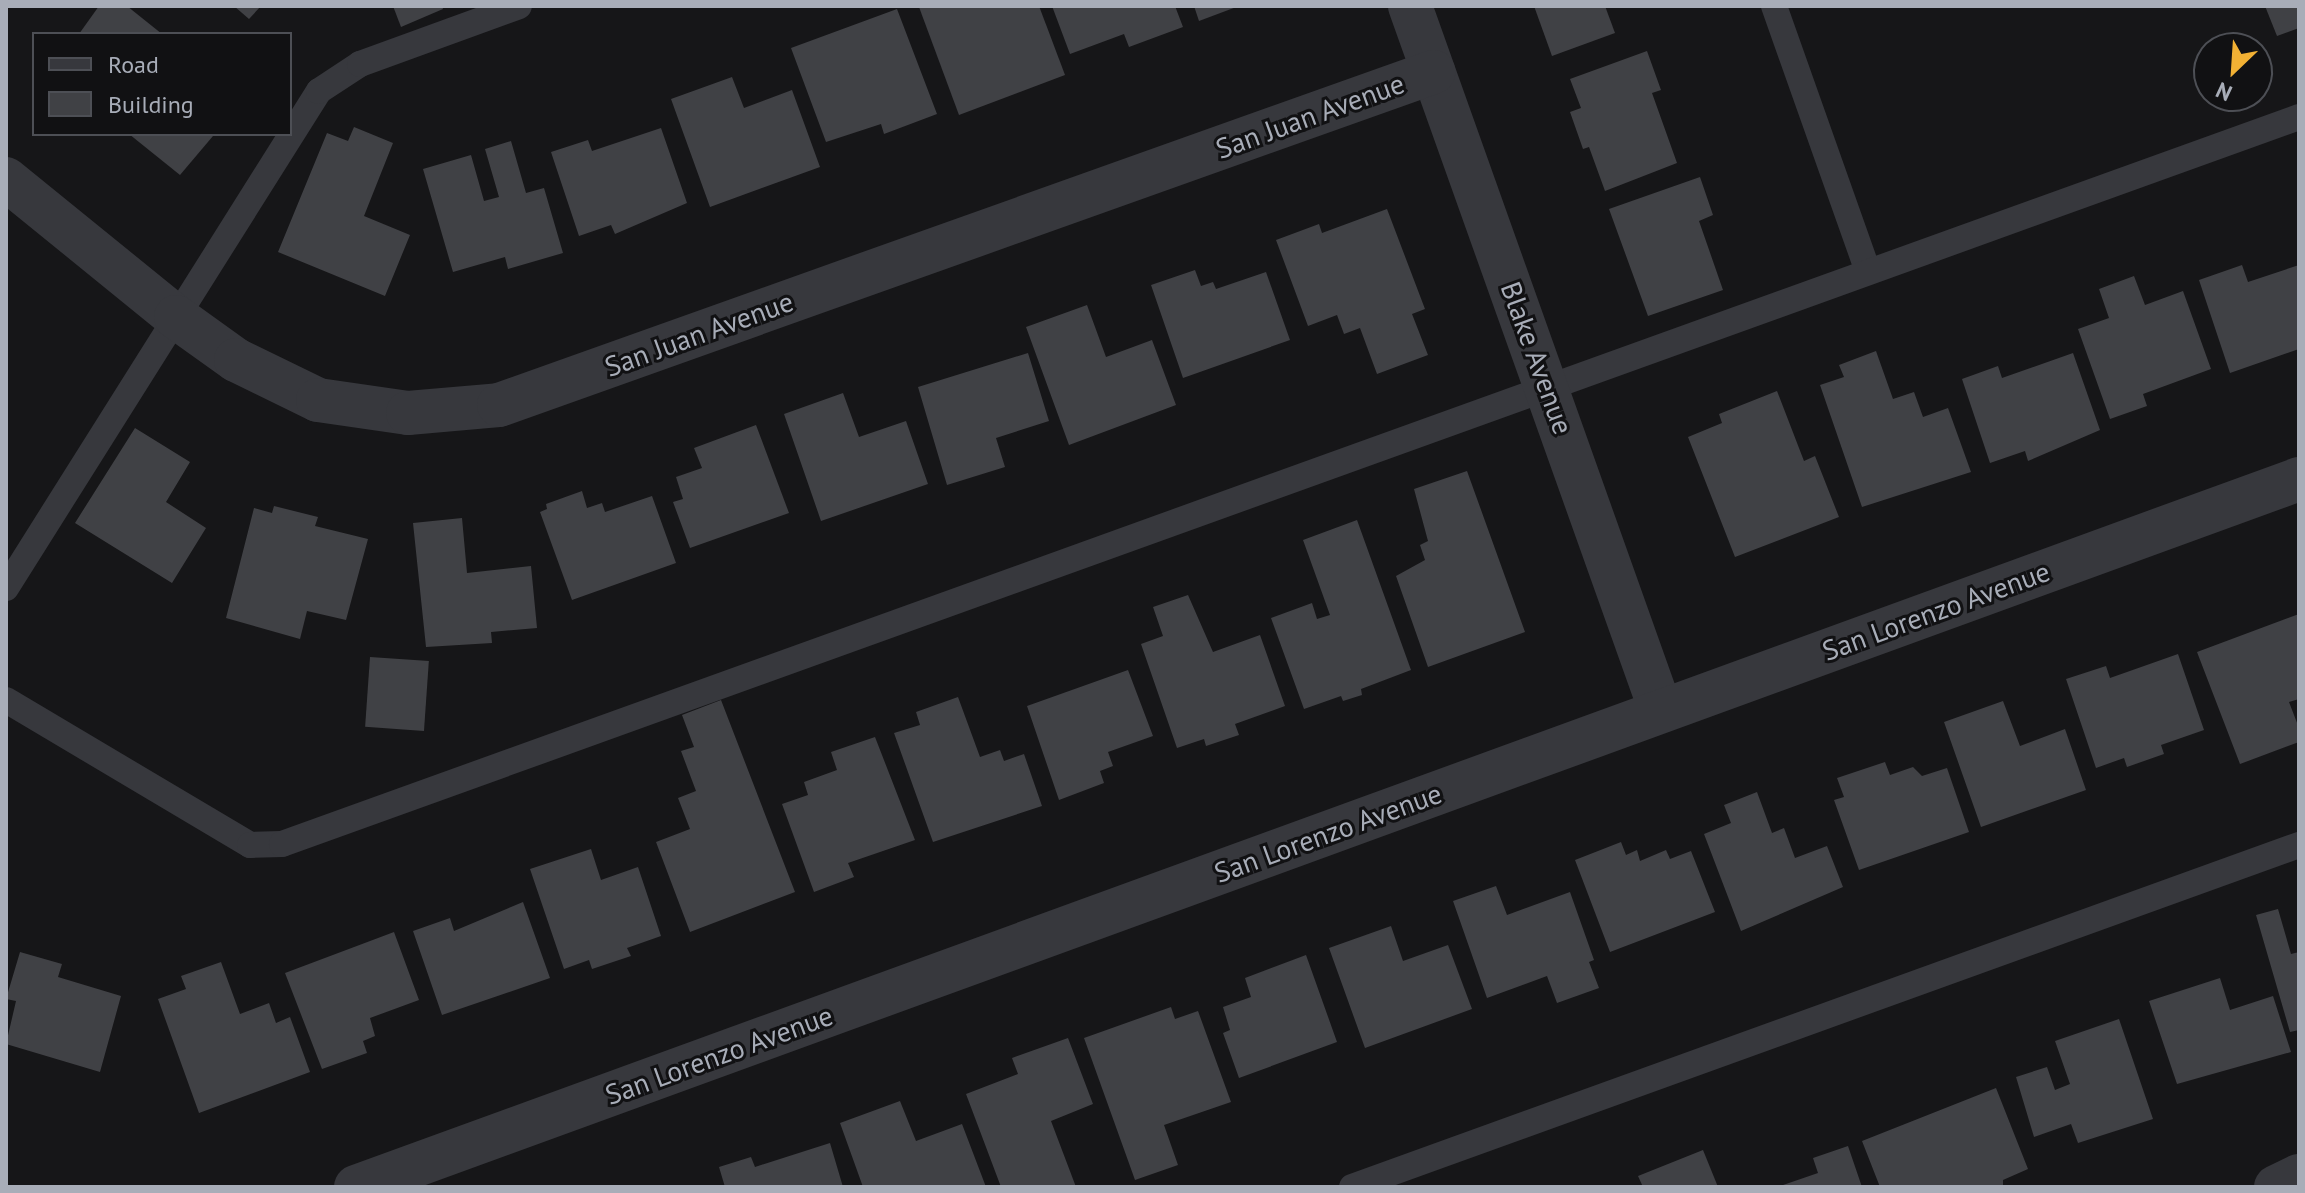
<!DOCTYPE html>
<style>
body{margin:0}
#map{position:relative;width:2305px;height:1193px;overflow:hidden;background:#161618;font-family:"PT Sans",sans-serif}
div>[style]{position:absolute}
.building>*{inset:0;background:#404145;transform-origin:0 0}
.service>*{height:26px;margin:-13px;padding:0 13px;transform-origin:13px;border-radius:13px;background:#37383d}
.minor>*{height:44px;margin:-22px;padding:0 22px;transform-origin:22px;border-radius:22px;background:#37383d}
span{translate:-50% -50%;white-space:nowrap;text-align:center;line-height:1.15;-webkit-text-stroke:6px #111113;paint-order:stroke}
.street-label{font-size:28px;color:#a8adb8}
.frame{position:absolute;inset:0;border:8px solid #a8adb8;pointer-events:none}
.legend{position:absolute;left:32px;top:32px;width:260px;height:104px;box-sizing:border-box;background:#111113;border:2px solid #4d4f55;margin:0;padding:10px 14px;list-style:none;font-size:24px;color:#a8adb8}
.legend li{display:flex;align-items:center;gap:16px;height:40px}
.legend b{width:40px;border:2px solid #4d4f55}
.north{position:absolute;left:2193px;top:32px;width:80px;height:80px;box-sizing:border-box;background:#111113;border:2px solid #4d4f55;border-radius:50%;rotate:205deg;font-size:22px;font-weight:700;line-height:32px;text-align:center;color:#a8adb8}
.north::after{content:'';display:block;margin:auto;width:28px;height:36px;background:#f2b134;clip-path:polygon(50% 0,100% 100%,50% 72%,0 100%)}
</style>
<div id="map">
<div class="building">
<div style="clip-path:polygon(99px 6px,127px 6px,162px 34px,79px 34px)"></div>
<div style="clip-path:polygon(234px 6px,261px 6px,249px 19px)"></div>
<div style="clip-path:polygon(393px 6px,442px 6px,443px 9px,401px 27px)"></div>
<div style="clip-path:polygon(1039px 6px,1065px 75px,959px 115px,919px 7px)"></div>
<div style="clip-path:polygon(1052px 6px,1175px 6px,1183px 27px,1129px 47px,1124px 34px,1070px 54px)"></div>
<div style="clip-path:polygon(1194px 6px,1239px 6px,1199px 21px)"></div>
<div style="clip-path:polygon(1534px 6px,1605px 6px,1615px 33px,1552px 56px)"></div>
<div style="clip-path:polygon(2265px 6px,2299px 6px,2299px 28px,2277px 36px)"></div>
<div style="clip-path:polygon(897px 9px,937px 114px,884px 134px,881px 124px,826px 142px,791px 48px)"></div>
<div style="clip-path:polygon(1647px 51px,1661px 90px,1652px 93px,1677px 163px,1605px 191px,1589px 147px,1583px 149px,1570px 112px,1581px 108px,1570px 79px)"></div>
<div style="clip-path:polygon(732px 77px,744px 108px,792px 90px,820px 167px,710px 207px,671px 99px)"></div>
<div style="clip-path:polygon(354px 127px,393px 143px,364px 216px,410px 235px,385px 296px,278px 252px,327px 133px,348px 141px)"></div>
<div style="clip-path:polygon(661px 128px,687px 203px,615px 234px,611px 225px,579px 236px,551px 152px,588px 140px,592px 151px)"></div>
<div style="clip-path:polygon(129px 134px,210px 134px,213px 136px,180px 175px)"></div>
<div style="clip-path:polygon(511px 141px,526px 193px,544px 188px,563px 253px,508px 269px,505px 257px,453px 272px,423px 169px,471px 155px,484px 201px,499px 197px,485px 149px)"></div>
<div style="clip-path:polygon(1700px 177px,1713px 215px,1699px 221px,1723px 290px,1648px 316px,1609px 209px)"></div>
<div style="clip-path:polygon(1387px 209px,1425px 309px,1412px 314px,1428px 355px,1377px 374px,1360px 328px,1344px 334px,1337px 315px,1308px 326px,1276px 240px,1319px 224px,1322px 233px)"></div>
<div style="clip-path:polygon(2242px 265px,2248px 282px,2299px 265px,2299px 349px,2230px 373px,2199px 280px)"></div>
<div style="clip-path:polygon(1195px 270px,1201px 286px,1213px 282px,1216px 289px,1266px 272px,1290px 340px,1183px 378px,1151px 285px)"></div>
<div style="clip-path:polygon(2134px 276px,2145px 305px,2183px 291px,2211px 369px,2143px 394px,2147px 406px,2110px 419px,2078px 329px,2109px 318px,2099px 289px)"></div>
<div style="clip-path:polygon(1087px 305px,1106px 357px,1152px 340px,1176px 405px,1069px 445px,1026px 327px)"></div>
<div style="clip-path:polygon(1876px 351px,1893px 399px,1914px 392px,1923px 417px,1948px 408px,1971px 472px,1862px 507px,1820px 385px,1844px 377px,1839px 365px)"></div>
<div style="clip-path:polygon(1028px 353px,1049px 421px,996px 438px,1005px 467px,947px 485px,918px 387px)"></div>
<div style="clip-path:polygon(2073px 353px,2100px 430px,2028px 461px,2025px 451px,1990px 463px,1962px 379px,1998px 366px,2002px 378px)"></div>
<div style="clip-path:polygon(1777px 391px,1804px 461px,1815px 456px,1839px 517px,1735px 557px,1688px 437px,1722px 423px,1719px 414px)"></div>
<div style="clip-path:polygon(843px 393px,859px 437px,906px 421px,928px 484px,821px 521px,784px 414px)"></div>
<div style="clip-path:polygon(756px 425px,789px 513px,690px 548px,673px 502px,683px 499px,676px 477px,702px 468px,694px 448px)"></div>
<div style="clip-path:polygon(135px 428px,190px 462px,166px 502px,206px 528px,172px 583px,75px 523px)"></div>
<div style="clip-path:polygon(1467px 471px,1525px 632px,1428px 667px,1396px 576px,1425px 560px,1420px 545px,1428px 541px,1414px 489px)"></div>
<div style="clip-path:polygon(582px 491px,587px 508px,602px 503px,605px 512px,652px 496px,676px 563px,572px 600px,540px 512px,547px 509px,546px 504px)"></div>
<div style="clip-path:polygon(274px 506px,318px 517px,315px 526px,368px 539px,346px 620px,307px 611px,300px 639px,226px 618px,254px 508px,272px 513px)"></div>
<div style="clip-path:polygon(462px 518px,467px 573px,531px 566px,537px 628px,491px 632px,492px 643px,426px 647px,413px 523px)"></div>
<div style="clip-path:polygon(1357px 520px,1411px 670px,1361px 689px,1362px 695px,1343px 701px,1341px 696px,1304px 709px,1271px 618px,1312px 603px,1317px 619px,1330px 615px,1303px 540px)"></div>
<div style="clip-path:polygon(1188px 595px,1213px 652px,1260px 635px,1285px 706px,1235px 724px,1239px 735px,1206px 746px,1204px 739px,1177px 748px,1141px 644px,1163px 636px,1153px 607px)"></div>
<div style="clip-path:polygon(2299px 614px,2299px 699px,2289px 702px,2299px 728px,2299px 742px,2240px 764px,2197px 652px)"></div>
<div style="clip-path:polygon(2178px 654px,2204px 730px,2161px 745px,2164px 754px,2127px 767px,2124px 758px,2096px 768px,2066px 679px,2106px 666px,2110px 678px)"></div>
<div style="left:370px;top:657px;width:59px;height:70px;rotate:4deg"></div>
<div style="clip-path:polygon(1128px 670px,1153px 736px,1108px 752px,1113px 766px,1100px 771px,1104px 783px,1059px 800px,1027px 706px)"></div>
<div style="clip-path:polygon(958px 697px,980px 757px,1000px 750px,1004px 761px,1024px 754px,1042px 806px,933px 842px,894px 733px,920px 725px,916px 712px)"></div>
<div style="clip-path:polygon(721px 700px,795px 892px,690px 932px,656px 842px,690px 829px,678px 798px,696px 791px,681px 751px,694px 747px,682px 715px)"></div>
<div style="clip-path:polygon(2003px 701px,2020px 746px,2065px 729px,2086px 790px,1981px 827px,1944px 722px)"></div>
<div style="clip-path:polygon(875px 737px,915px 840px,848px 863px,854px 877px,814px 892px,782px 804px,808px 795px,804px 782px,837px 770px,831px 752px)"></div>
<div style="clip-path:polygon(1885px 762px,1890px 775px,1913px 767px,1922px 776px,1947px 768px,1969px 832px,1859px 870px,1834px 800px,1844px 797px,1837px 778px)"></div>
<div style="clip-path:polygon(1757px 792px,1772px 833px,1784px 828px,1795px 858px,1827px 846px,1843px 887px,1741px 931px,1704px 834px,1731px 823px,1724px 805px)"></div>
<div style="clip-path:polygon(1621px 842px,1626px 855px,1637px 850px,1640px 861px,1666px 850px,1670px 859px,1691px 851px,1715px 912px,1610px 952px,1575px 860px)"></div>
<div style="clip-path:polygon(591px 849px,601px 880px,638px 867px,661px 936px,627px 948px,631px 956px,592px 969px,589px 960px,564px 969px,530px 869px)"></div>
<div style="clip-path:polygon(1496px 886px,1507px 915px,1570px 892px,1594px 960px,1589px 962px,1599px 988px,1557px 1003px,1547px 976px,1487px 998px,1453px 901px)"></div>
<div style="clip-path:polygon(523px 902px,550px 978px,442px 1015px,413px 931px,450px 918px,454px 931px)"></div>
<div style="clip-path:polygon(2278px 909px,2291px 954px,2299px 952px,2299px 1030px,2290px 1032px,2256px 915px)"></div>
<div style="clip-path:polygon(1391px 926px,1403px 961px,1448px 945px,1472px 1009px,1365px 1048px,1329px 948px)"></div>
<div style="clip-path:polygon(394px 932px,419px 1000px,370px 1018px,375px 1036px,363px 1041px,367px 1053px,322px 1069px,285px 973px)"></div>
<div style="clip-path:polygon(20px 952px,62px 964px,58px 977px,121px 996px,100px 1072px,6px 1044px,16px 1001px,6px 999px)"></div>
<div style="clip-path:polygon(1306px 955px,1337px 1042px,1239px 1078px,1223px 1033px,1230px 1030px,1223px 1007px,1251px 997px,1245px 978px)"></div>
<div style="clip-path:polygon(221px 962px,240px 1014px,269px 1003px,276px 1023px,290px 1017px,310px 1072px,199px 1113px,158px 999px,186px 989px,181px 976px)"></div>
<div style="clip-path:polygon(2220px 978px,2230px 1010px,2273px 996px,2291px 1052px,2177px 1084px,2149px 1001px)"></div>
<div style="clip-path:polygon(1171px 1007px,1175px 1019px,1198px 1011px,1231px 1102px,1164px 1125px,1178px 1165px,1135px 1180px,1084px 1038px)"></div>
<div style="clip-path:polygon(2119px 1019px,2153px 1119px,2078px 1143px,2071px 1124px,2034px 1137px,2016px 1077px,2047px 1067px,2055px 1090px,2070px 1084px,2055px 1041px)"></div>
<div style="clip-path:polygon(1068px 1038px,1093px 1104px,1051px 1121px,1076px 1187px,1001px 1187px,966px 1094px,1018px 1074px,1012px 1058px)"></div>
<div style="clip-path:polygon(1996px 1088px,2028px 1169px,2003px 1180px,2003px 1187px,1880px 1187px,1862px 1141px)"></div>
<div style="clip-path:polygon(900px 1101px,916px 1141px,962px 1124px,986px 1187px,863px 1187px,840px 1123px)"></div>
<div style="clip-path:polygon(830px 1143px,843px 1187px,725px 1187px,719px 1167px,751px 1157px,755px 1167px)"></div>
<div style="clip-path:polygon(1848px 1146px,1862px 1187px,1777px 1187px,1818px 1173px,1813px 1158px)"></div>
<div style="clip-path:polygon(1703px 1150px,1718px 1187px,1643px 1187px,1638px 1176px)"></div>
</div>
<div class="service">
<div style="left:1774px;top:6px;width:282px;rotate:70.5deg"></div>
<div style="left:6px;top:588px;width:587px;rotate:-57.8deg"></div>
<div style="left:319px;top:91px;width:49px;rotate:-33.4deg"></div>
<div style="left:360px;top:64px;width:169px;rotate:-20deg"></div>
<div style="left:6px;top:700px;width:284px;rotate:30.7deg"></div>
<div style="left:250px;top:845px;width:32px;rotate:-2deg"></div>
<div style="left:282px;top:844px;width:2144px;rotate:-19.82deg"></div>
<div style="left:1352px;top:1187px;width:1007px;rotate:-19.86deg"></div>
</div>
<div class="minor">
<div style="left:1410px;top:6px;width:748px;rotate:70.4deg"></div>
<div style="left:6px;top:179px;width:219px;rotate:39.1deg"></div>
<div style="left:176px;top:317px;width:74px;rotate:35.6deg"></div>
<div style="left:236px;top:360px;width:91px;rotate:26deg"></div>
<div style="left:318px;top:400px;width:91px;rotate:8.2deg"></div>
<div style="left:408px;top:413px;width:91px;rotate:-5deg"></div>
<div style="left:499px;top:405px;width:992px;rotate:-19.62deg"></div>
<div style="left:356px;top:1187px;width:2068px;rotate:-20.02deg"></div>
<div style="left:2276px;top:1187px;width:25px;rotate:-26deg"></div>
</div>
<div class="street-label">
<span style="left:1310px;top:116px;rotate:-20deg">San Juan Avenue</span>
<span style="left:699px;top:334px;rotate:-20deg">San Juan Avenue</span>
<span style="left:1537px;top:358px;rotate:70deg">Blake Avenue</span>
<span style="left:1936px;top:611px;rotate:-20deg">San Lorenzo Avenue</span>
<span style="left:1328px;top:833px;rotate:-20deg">San Lorenzo Avenue</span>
<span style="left:719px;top:1055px;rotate:-20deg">San Lorenzo Avenue</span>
</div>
<div class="frame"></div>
<ul class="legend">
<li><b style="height:10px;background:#37383d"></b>Road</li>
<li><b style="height:22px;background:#404145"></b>Building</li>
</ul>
<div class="north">N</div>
</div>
